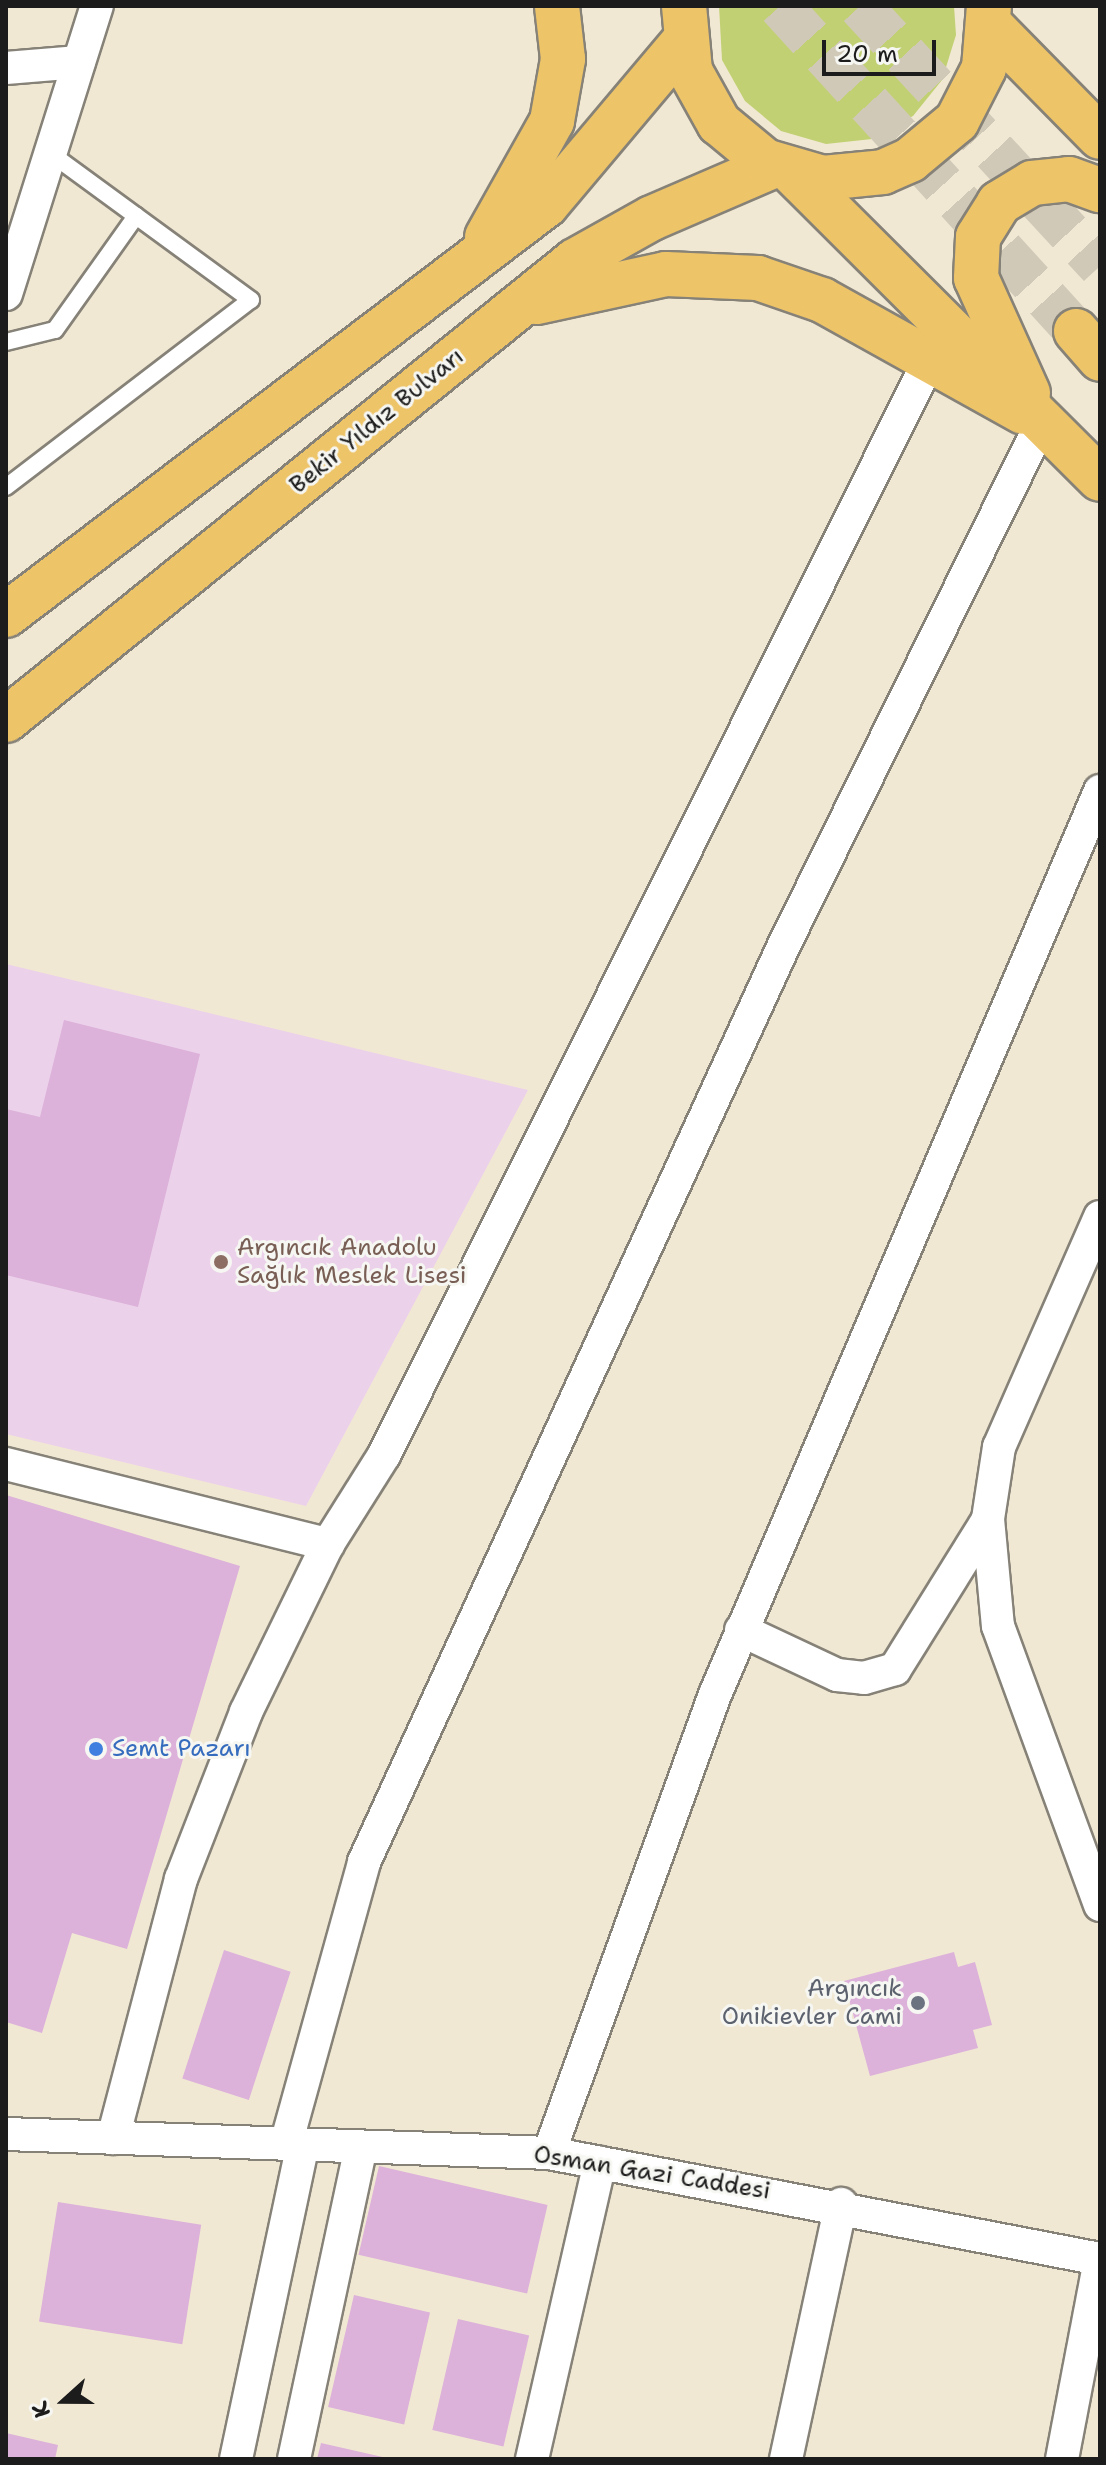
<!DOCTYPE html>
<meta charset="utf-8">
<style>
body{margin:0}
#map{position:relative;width:1106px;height:2465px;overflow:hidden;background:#f1e8d3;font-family:"Shantell Sans",sans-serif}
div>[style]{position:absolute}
.built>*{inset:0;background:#ecd1ea}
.green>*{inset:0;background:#c1d073}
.building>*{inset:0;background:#dcb1da;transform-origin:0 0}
.highway-tunnel>*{height:44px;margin-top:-22px;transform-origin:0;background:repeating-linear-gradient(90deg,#d1c9b8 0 44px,transparent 0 66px)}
.roads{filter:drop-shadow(2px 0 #868278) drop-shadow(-2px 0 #868278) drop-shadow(0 2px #868278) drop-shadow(0 -2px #868278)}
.lane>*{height:16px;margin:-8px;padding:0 8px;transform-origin:8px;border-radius:8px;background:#fff}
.street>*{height:32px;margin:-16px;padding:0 16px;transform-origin:16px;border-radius:16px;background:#fff}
.primary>*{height:44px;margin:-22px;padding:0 22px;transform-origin:22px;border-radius:22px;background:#eec469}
.highway>*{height:44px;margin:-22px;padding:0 22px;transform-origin:22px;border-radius:22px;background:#eec469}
.dots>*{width:22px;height:22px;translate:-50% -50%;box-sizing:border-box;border:4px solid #f6f6f2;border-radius:50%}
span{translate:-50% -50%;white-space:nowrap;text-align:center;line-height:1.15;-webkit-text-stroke:6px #f6f6f2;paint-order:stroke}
.street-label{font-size:24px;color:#1c1c1c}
.education-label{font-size:24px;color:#785e54}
.left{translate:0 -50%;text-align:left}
.shop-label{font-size:24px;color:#366cbe}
.worship-label{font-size:24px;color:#5b616d}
.right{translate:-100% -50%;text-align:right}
.frame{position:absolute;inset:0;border:8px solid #1c1c1c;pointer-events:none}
.north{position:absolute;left:24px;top:2361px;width:80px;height:80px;-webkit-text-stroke:6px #f6f6f2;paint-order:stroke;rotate:249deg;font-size:22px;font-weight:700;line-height:32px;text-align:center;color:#1c1c1c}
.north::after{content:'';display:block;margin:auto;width:28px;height:36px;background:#1c1c1c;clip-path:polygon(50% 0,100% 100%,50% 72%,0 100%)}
.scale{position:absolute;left:822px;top:40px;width:114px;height:36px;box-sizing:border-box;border:4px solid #1c1c1c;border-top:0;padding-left:10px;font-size:24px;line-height:28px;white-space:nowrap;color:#1c1c1c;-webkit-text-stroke:6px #f6f6f2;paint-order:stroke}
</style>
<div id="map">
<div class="built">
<div style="clip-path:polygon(6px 964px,528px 1090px,306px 1506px,6px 1434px)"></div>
</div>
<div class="green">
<div style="clip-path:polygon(719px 6px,954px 6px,956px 35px,942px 80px,913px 116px,872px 139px,826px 144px,781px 131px,745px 101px,722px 60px)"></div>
</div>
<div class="building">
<div style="clip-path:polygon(64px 1020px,200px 1054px,138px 1307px,6px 1275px,6px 1109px,40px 1117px)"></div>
<div style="clip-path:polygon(6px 1495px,240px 1566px,127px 1949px,72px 1933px,42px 2033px,6px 2022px)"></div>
<div style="left:224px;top:1950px;width:70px;height:135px;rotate:18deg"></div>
<div style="clip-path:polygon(954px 1952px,958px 1967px,975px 1962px,992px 2025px,973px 2030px,978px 2048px,870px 2076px,844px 1981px)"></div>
<div style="left:379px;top:2166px;width:173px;height:91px;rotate:13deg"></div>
<div style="left:58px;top:2202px;width:145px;height:121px;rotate:9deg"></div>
<div style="left:354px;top:2295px;width:78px;height:115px;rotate:13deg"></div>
<div style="left:458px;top:2319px;width:73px;height:114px;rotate:13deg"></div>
<div style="clip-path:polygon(6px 2433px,58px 2445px,55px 2459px,6px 2459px)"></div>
<div style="clip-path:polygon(321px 2443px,387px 2458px,387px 2459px,317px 2459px)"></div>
</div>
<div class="highway-tunnel">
<div style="left:780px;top:6px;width:440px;rotate:47.7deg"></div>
<div style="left:860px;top:6px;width:354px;rotate:47.3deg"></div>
</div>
<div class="roads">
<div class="lane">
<div style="left:6px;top:342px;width:50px;rotate:-13.8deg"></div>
<div style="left:55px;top:330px;width:140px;rotate:-54.6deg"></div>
<div style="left:6px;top:487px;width:308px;rotate:-37.4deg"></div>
<div style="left:251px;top:300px;width:249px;rotate:-143.8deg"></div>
</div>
<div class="street">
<div style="left:6px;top:68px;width:73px;rotate:-4.7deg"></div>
<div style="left:6px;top:294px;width:302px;rotate:-72.5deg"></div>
<div style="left:1100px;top:1217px;width:251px;rotate:113.7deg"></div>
<div style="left:999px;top:1447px;width:73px;rotate:98.7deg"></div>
<div style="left:988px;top:1519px;width:107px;rotate:84.7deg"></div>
<div style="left:998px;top:1626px;width:297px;rotate:69.9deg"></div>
<div style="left:6px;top:1464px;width:332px;rotate:14deg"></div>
<div style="left:741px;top:1630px;width:106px;rotate:25.1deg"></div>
<div style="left:837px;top:1675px;width:27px;rotate:6deg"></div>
<div style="left:864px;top:1678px;width:32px;rotate:-16deg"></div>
<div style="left:895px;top:1669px;width:174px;rotate:-58.1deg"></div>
<div style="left:6px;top:2134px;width:543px;rotate:2deg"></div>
<div style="left:549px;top:2153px;width:561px;rotate:10.89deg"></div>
<div style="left:113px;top:2138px;width:268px;rotate:-75.3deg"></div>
<div style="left:181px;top:1879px;width:179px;rotate:-68.7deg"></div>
<div style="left:246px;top:1712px;width:187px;rotate:-64deg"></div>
<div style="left:328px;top:1544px;width:105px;rotate:-57.8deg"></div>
<div style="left:384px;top:1455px;width:1224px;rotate:-63.52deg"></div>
<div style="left:286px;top:2144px;width:293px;rotate:-74.5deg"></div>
<div style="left:364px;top:1862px;width:1011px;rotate:-65.39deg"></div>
<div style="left:785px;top:943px;width:581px;rotate:-63.74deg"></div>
<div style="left:549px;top:2153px;width:485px;rotate:-70.1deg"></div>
<div style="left:714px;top:1697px;width:985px;rotate:-66.92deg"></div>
<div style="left:236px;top:2459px;width:321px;rotate:-78deg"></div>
<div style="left:294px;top:2459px;width:319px;rotate:-77.9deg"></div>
<div style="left:532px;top:2459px;width:304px;rotate:-77.1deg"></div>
<div style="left:786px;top:2459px;width:261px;rotate:-77.8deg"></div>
<div style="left:1062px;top:2459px;width:204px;rotate:-79.2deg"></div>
</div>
<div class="primary">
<div style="left:487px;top:237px;width:133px;rotate:-60.7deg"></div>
<div style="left:552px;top:121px;width:63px;rotate:-79.9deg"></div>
<div style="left:563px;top:59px;width:53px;rotate:-96.5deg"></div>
<div style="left:537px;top:302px;width:132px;rotate:-12.2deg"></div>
<div style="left:666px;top:274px;width:92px;rotate:2.5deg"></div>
<div style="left:758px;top:278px;width:68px;rotate:19deg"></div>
<div style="left:822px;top:300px;width:230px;rotate:29.1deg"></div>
<div style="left:6px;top:615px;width:678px;rotate:-37.21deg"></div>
<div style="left:546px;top:205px;width:214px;rotate:-49.9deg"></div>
<div style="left:6px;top:720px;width:731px;rotate:-38.89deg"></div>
<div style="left:575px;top:261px;width:88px;rotate:-29.2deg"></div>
<div style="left:652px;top:218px;width:134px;rotate:-23.3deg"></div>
</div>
<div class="highway">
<div style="left:684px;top:6px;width:65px;rotate:84.7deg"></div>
<div style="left:690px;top:71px;width:60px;rotate:60.9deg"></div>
<div style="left:719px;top:123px;width:60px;rotate:39.6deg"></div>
<div style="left:765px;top:161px;width:60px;rotate:16.3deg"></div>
<div style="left:823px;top:178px;width:60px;rotate:-5.7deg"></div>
<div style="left:883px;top:172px;width:30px;rotate:-24deg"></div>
<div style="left:910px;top:160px;width:61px;rotate:-39.7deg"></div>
<div style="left:957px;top:121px;width:59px;rotate:-63deg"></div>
<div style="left:984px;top:68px;width:62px;rotate:-85.4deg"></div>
<div style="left:989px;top:24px;width:158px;rotate:45.5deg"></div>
<div style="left:793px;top:173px;width:433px;rotate:44.9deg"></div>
<div style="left:1076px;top:331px;width:37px;rotate:49deg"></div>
<div style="left:1028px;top:393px;width:126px;rotate:-114.3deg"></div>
<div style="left:976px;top:278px;width:41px;rotate:-87.2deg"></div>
<div style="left:978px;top:237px;width:40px;rotate:-58deg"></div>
<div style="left:999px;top:203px;width:39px;rotate:-31deg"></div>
<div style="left:1032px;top:183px;width:37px;rotate:-6deg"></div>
<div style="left:1069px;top:179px;width:33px;rotate:20deg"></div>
</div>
</div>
<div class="dots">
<div style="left:221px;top:1262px;background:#8d6e63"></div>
<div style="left:96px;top:1749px;background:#3f7fe0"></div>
<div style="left:918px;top:2003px;background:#6b7280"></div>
</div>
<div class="street-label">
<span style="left:377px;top:421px;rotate:-39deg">Bekir Yıldız Bulvarı</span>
<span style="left:652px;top:2173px;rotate:9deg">Osman Gazi Caddesi</span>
</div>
<div class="education-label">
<span class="left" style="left:237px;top:1262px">Argıncık Anadolu<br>Sağlık Meslek Lisesi</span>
</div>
<div class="shop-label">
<span class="left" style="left:112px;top:1749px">Semt Pazarı</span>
</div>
<div class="worship-label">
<span class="right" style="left:902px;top:2003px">Argıncık<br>Onikievler Cami</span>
</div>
<div class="frame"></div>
<div class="north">K</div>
<div class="scale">20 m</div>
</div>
